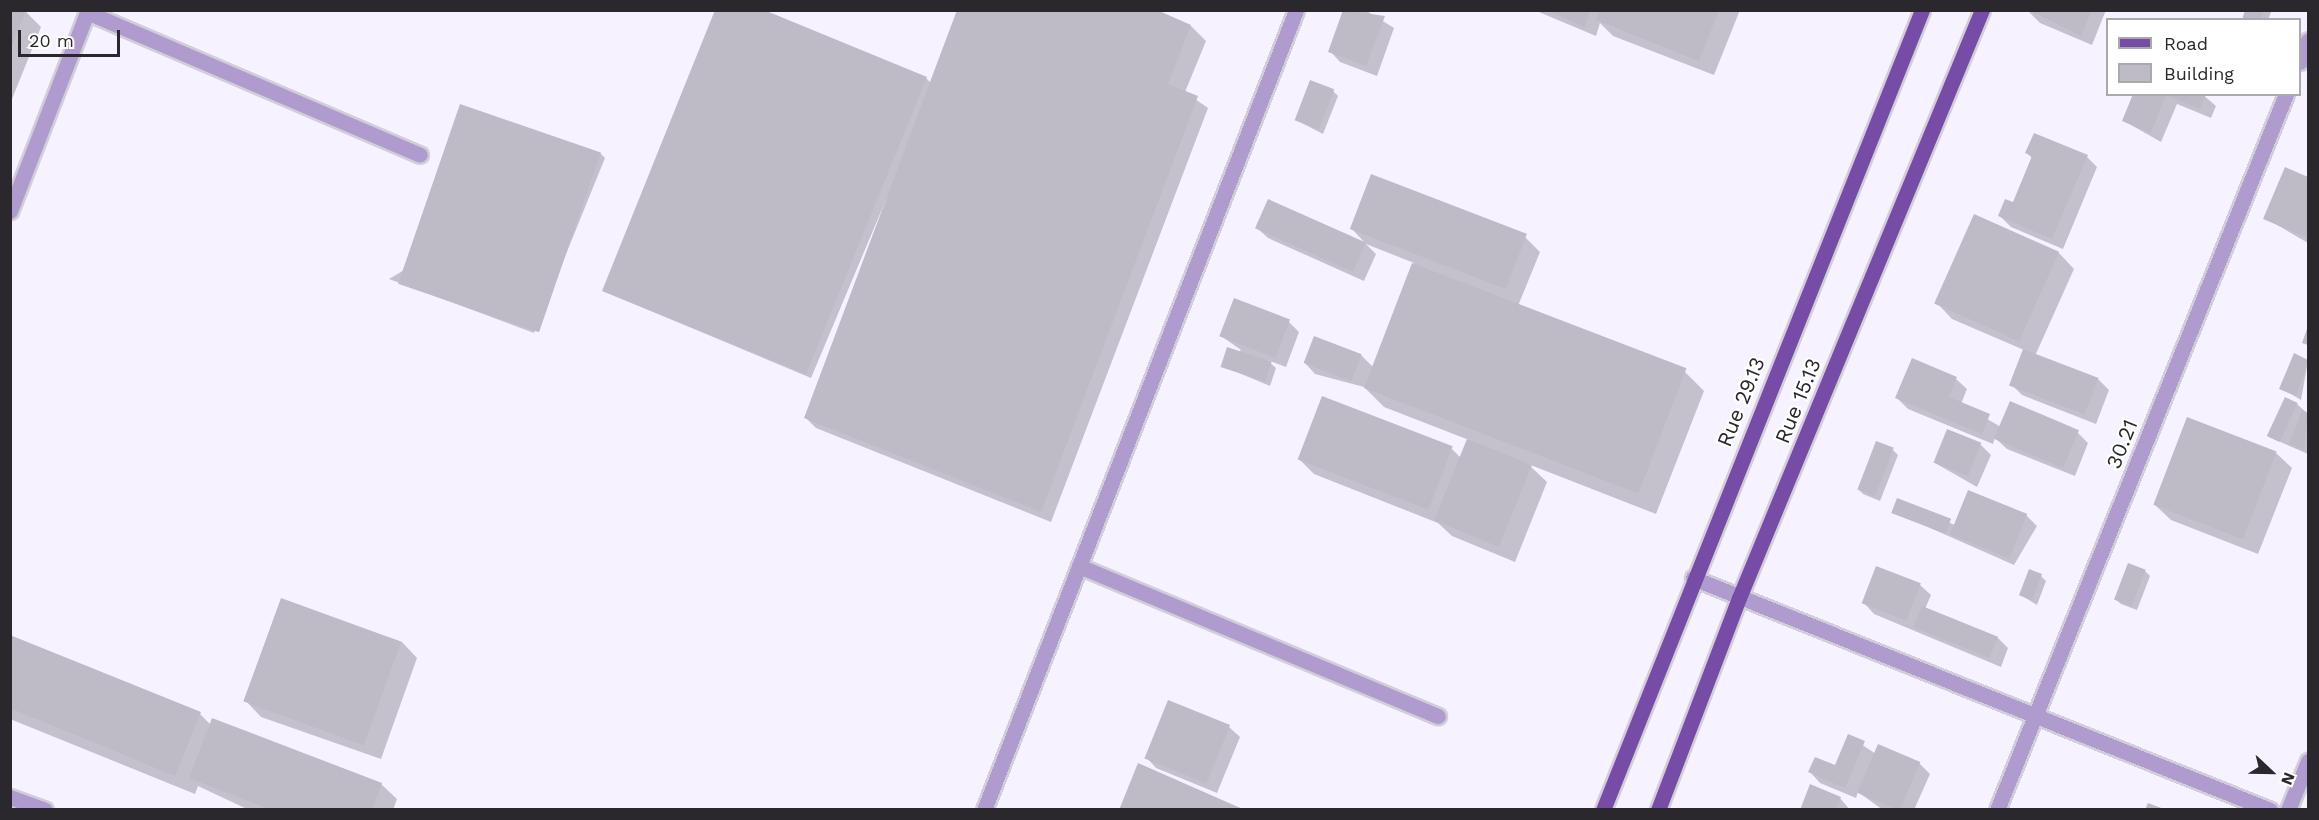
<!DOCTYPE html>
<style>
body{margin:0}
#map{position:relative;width:2319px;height:820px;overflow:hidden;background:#f7f2ff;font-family:"Work Sans",sans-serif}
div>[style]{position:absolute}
.shadow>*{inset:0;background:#0003}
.building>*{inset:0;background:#bebac6;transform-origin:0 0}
.roads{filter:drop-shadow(2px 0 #d2ced9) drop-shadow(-2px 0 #d2ced9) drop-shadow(0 2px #d2ced9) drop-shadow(0 -2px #d2ced9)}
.minor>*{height:15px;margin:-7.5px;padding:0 7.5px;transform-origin:7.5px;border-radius:7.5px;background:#af9bcd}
.major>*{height:15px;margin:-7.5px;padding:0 7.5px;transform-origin:7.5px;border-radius:7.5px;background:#764ca6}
span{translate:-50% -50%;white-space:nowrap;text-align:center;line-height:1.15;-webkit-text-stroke:4.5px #fff;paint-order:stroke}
.street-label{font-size:21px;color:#2a282d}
.frame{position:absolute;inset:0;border:12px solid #2a282d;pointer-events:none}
.legend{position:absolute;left:2106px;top:18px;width:195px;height:78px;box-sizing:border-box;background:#fff;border:2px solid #aaa9ab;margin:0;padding:8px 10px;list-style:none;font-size:18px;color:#2a282d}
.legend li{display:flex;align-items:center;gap:12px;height:30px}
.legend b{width:30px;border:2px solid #aaa9ab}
.north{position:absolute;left:2241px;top:742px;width:60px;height:60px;-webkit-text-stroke:4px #fff;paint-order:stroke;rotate:112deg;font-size:16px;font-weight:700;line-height:24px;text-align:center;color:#2a282d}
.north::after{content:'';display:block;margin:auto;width:21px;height:27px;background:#2a282d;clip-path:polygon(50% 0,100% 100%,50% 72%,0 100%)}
.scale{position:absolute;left:18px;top:30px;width:102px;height:27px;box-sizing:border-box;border:3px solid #2a282d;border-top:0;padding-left:8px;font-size:18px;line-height:21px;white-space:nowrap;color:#2a282d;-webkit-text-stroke:4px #fff;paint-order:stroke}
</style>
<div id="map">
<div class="shadow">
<div style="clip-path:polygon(10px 10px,25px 11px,41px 27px,10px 104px)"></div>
<div style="clip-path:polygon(978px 10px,1191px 26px,1206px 41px,1185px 92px,1208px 108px,1051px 522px,816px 428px,805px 417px,893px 183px,811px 378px,603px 291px,926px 78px,931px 83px)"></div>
<div style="clip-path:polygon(1345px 10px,1365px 10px,1394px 28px,1377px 76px,1340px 62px,1330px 51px)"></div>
<div style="clip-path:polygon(1534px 10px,1740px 10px,1714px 75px,1613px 36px,1600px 23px,1596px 36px)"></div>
<div style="clip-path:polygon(2106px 10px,2092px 45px,2040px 23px,2029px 12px)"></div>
<div style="clip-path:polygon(2247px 10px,2269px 10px,2271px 12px,2268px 20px,2244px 20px)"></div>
<div style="clip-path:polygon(1333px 91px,1338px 96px,1323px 134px,1296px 120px)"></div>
<div style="clip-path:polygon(2134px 94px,2202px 94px,2216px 106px,2211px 118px,2177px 104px,2161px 142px,2124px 121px)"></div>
<div style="clip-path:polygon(600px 153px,605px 158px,534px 333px,389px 279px)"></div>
<div style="clip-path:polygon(2027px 153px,2087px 157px,2097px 167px,2063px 249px,2011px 227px,2000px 216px,2014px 204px,2033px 159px)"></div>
<div style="clip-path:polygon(2286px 169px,2308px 178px,2308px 243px,2265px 218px)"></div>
<div style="clip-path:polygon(1268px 201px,1366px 244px,1376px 254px,1364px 281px,1268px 238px,1257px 228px)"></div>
<div style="clip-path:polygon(1975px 216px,2059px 253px,2074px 269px,2035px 356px,2098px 379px,2109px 390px,2096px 424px,2022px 395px,2011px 384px,2024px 350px,1952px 319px,1937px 303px)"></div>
<div style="clip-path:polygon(1351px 228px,1525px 237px,1540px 252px,1518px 306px,1685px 372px,1704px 391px,1656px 514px,1528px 464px,1547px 482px,1515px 562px,1452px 536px,1438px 523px,1314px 474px,1299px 459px,1451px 448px,1461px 458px,1469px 440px,1384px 407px,1364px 387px,1315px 374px,1305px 363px,1361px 355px,1373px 367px,1414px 263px,1366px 244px)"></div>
<div style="clip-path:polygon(1289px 322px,1299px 332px,1286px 367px,1267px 360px,1276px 368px,1270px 386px,1222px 366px,1241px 350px,1221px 336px)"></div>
<div style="clip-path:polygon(2295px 355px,2308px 361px,2301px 400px,2281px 388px)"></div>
<div style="clip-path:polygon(1912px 360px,1956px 379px,1967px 389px,1961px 404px,2001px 427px,2078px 433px,2088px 443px,2075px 476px,2007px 449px,1995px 438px,1993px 444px,1908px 409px,1897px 398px)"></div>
<div style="clip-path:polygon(2297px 404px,2308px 414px,2308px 454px,2269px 437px)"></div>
<div style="clip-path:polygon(1980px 444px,1991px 455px,1977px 487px,1935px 463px)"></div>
<div style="clip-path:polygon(1893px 450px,1898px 455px,1880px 501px,1863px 494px,1858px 489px)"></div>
<div style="clip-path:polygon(2276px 453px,2292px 468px,2258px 554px,2171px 520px,2155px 505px)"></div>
<div style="clip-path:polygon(1969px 492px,2027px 516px,2037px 526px,2014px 565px,1894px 512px,1898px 500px,1955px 525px)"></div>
<div style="clip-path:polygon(2145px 571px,2150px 576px,2137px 610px,2121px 604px,2115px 599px)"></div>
<div style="clip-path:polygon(2041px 576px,2046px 581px,2037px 605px,2021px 595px)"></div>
<div style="clip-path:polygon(1920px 585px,1931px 595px,1925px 609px,1997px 637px,2008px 648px,2001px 667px,1874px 614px,1864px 603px)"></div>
<div style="clip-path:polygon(282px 600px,402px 642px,417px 658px,381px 759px,261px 717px,246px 701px)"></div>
<div style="clip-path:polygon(10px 636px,200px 714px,211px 725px,381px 784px,397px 799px,393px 810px,249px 810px,198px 786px,195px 794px,10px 719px)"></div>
<div style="clip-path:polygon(1229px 727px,1240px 737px,1217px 793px,1156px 768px,1146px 757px)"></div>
<div style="clip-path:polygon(1849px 736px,1876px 754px,1919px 763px,1930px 774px,1914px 810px,1883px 810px,1858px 792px,1856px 798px,1820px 783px,1810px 772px,1835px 767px)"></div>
<div style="clip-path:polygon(1840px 798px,1850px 810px,1801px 810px)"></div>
</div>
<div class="building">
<div style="clip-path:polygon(10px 10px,26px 10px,11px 49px,10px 49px)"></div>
<div style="clip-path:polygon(715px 10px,764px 10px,927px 77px,806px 374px,602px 291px)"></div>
<div style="clip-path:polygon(957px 10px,1157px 10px,1191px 25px,1168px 84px,1198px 96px,1041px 512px,804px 418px)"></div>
<div style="clip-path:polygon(1343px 10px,1385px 16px,1366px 66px,1328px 52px)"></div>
<div style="clip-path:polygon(1546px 10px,1590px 10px,1585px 27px)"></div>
<div style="clip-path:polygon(1599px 10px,1719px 10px,1699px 61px,1596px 20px)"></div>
<div style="clip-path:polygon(2029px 10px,2092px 10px,2081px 36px)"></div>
<div style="clip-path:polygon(2245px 10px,2264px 10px,2261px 20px,2242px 20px)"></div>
<div style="left:1310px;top:80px;width:26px;height:43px;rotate:21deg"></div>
<div style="clip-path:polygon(2133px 94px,2206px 94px,2200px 109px,2166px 95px,2151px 133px,2122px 121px)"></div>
<div style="left:460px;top:104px;width:149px;height:190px;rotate:19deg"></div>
<div style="clip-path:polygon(2034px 133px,2088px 155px,2052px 239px,1998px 216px,2005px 199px,2013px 202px,2032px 156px,2025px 153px)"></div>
<div style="clip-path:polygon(2285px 167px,2308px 177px,2308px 238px,2263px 219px)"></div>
<div style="left:1371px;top:174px;width:167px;height:59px;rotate:21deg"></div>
<div style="left:1268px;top:199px;width:107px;height:32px;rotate:24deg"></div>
<div style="left:1974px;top:214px;width:93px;height:98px;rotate:24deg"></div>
<div style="left:1412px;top:263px;width:294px;height:134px;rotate:21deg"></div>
<div style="left:1234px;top:298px;width:60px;height:41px;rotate:21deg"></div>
<div style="clip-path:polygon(2308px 326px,2308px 345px,2302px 343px)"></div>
<div style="left:1314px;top:336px;width:51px;height:29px;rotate:21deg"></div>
<div style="left:1227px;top:347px;width:47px;height:21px;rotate:18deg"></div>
<div style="left:2023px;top:349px;width:81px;height:39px;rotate:21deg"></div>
<div style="clip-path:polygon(2294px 353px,2308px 360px,2296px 396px,2279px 389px)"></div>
<div style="clip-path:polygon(1912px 358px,1957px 377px,1949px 397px,1990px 414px,1982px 434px,1895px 398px)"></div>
<div style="left:1322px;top:396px;width:140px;height:68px;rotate:21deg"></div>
<div style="left:2285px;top:397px;width:14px;height:43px;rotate:25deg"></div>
<div style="left:2010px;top:401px;width:75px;height:41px;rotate:23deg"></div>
<div style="clip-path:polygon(2302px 410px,2308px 413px,2304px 450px,2289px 444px)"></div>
<div style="left:2187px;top:417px;width:96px;height:94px;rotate:21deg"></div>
<div style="left:1947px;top:429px;width:37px;height:36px;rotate:22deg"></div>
<div style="left:1467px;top:439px;width:70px;height:88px;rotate:22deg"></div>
<div style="left:1876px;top:441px;width:19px;height:52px;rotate:21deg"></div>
<div style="left:1968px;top:490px;width:64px;height:48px;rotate:22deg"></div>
<div style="left:1897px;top:498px;width:58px;height:16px;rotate:21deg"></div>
<div style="left:2128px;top:563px;width:19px;height:39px;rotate:21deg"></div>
<div style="left:1876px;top:566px;width:48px;height:40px;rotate:21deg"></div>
<div style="left:2029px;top:569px;width:14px;height:28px;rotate:21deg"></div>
<div style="left:281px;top:598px;width:128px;height:110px;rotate:20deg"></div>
<div style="left:1922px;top:606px;width:82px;height:23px;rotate:22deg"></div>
<div style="clip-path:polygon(10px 635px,201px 712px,175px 776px,10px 708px)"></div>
<div style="left:1168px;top:700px;width:67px;height:63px;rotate:22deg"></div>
<div style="clip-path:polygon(212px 718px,382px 783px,372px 810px,271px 810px,189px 778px)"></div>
<div style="clip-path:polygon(1848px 734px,1865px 741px,1845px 788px,1808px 772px,1815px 757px,1835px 765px)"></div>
<div style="left:1878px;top:744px;width:46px;height:53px;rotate:23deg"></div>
<div style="clip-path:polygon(1138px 763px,1245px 810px,1119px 810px)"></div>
<div style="clip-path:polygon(1810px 784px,1841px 797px,1835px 810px,1800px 810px)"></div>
<div style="clip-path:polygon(2148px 803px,2164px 809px,2164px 810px,2145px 810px)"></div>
</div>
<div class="roads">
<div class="minor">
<div style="left:87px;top:12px;width:362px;rotate:23.2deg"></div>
<div style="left:2300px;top:62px;width:23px;rotate:-70deg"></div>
<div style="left:10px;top:211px;width:216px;rotate:-68.8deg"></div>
<div style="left:1079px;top:566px;width:389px;rotate:22.7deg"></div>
<div style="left:1693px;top:578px;width:622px;rotate:21.9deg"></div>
<div style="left:10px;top:797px;width:37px;rotate:20deg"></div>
<div style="left:984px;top:810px;width:859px;rotate:-68.69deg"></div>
<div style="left:1997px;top:810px;width:772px;rotate:-68.02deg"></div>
<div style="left:2288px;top:810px;width:53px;rotate:-67.8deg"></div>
</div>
<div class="major">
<div style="left:1603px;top:810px;width:861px;rotate:-68.26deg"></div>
<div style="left:1658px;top:810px;width:227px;rotate:-69.1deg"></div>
<div style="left:1739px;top:598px;width:636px;rotate:-67.55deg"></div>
</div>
</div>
<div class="street-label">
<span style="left:1798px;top:401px;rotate:-68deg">Rue 15.13</span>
<span style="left:1741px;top:402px;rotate:-68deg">Rue 29.13</span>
<span style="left:2122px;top:444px;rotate:-68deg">30.21</span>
</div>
<div class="frame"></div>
<ul class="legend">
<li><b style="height:8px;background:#764ca6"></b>Road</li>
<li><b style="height:16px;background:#bebac6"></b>Building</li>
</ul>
<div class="north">N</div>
<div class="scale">20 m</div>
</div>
